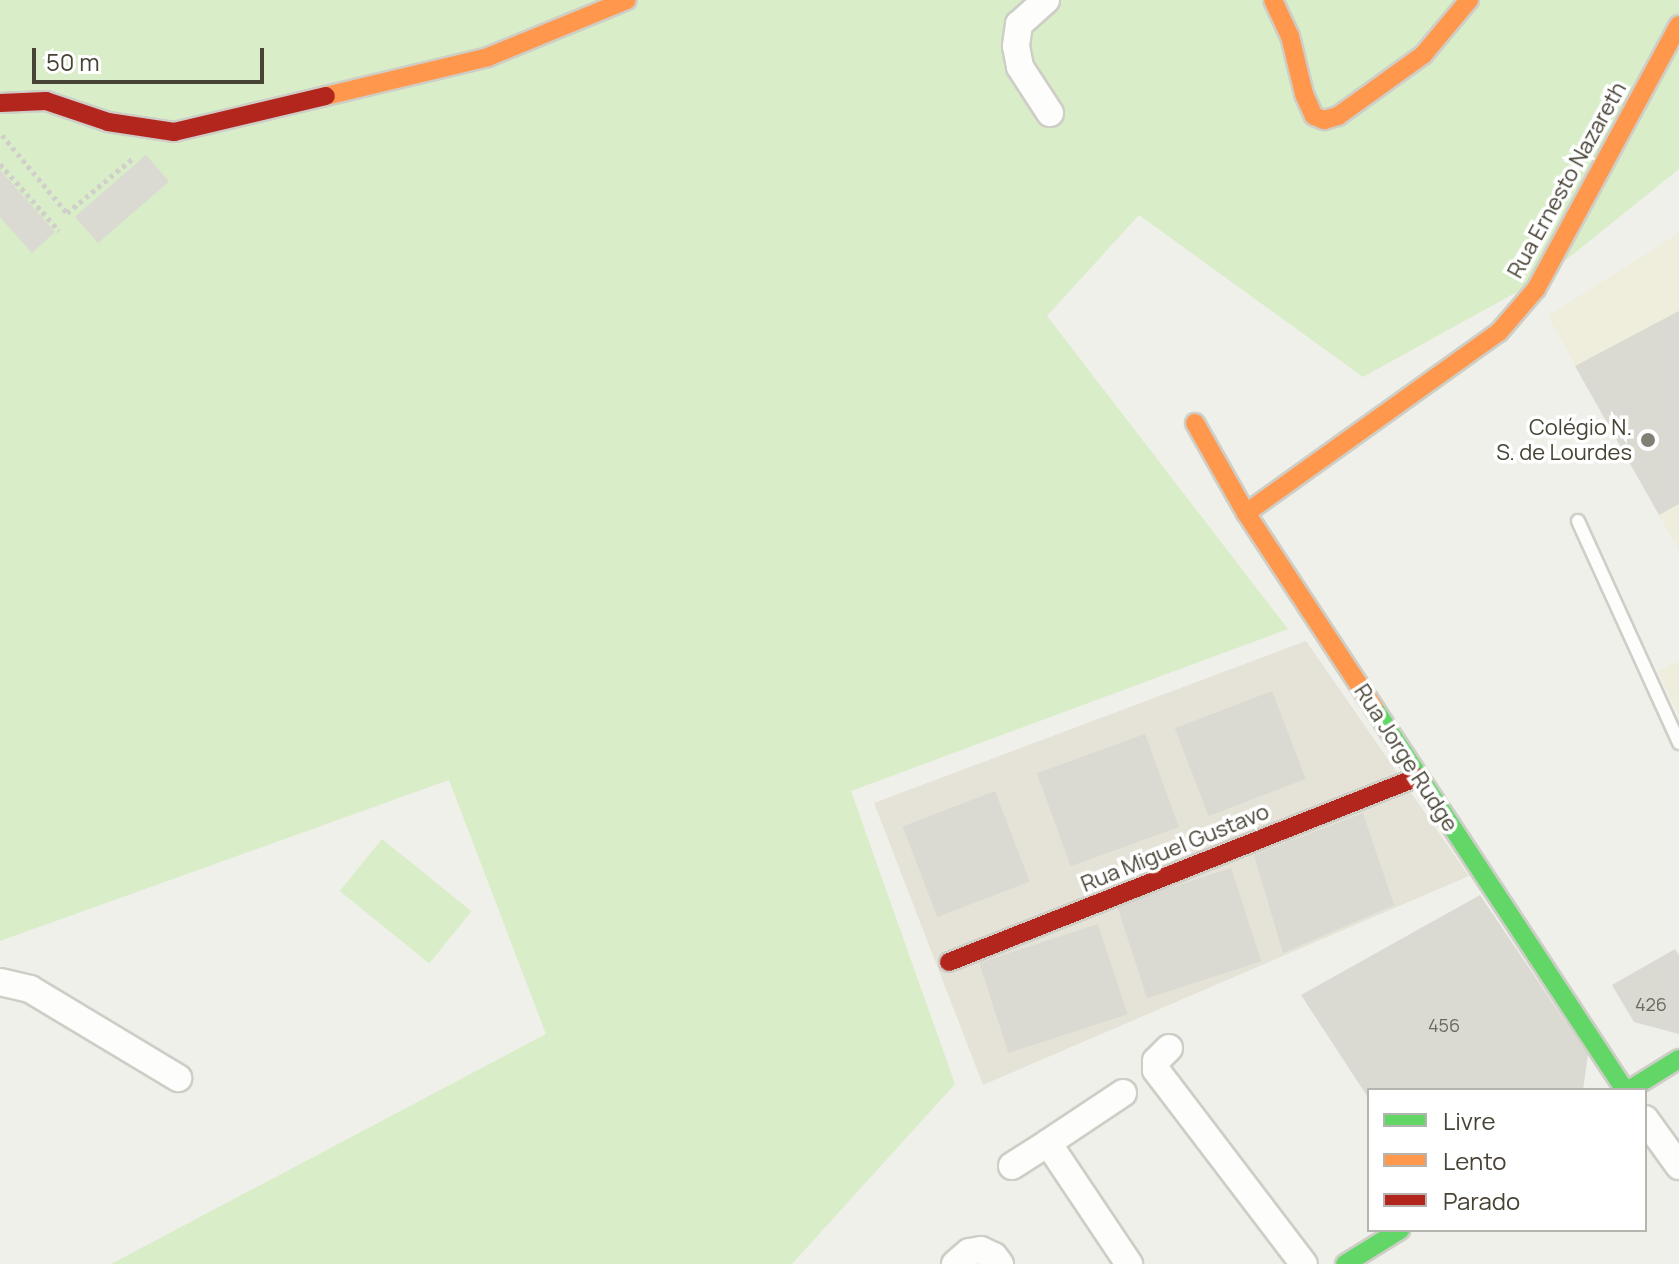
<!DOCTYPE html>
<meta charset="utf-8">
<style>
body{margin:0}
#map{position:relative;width:1679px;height:1264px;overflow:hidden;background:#f0f0ea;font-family:Manrope,sans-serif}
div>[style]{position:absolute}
.residential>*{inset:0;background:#e5e3d7}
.education>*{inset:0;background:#efeddb}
.green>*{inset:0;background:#d8edc8;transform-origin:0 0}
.building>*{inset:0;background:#dad9d2;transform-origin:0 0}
.path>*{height:5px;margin-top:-2.5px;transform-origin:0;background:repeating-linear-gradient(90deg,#d1cfca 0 4px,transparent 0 8px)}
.roads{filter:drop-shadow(2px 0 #cecec7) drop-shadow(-2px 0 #cecec7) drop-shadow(0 2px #cecec7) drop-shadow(0 -2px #cecec7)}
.lane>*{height:12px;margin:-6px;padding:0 6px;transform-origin:6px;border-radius:6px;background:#fdfdfc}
.street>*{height:26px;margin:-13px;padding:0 13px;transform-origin:13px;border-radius:13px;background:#fdfdfc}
.fast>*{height:18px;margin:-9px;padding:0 9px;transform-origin:9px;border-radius:9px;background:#63d668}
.slow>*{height:18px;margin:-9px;padding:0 9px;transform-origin:9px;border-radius:9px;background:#ff974d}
.jam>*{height:18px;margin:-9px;padding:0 9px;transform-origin:9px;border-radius:9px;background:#b3261e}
.dots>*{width:22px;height:22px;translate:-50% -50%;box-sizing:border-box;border:4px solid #fff;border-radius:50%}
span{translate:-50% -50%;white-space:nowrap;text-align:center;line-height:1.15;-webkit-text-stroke:7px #fff;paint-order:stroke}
.number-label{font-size:18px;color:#6c695d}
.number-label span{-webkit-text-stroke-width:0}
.street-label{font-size:22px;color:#474335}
.poi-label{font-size:22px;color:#474335}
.right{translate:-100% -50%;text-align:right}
.legend{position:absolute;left:1367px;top:1088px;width:280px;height:144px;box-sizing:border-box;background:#fff;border:2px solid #b5b4ae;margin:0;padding:10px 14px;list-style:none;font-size:24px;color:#474335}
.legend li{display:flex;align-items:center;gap:16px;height:40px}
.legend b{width:40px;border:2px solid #b5b4ae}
.scale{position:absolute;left:32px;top:48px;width:232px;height:36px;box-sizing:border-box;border:4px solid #474335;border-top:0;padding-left:10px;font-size:24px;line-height:28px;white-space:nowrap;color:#474335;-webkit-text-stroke:6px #fff;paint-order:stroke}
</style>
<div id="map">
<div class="residential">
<div style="clip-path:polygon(1306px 641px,1469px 876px,983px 1085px,874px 803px)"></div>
</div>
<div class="education">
<div style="clip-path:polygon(1679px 233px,1679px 551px,1548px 316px)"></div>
<div style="clip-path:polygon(1679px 661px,1679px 715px,1658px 671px)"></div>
</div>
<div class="green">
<div style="clip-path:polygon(0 0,1679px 0,1679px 169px,1546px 276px,1363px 377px,1139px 215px,1047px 316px,1288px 629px,851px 791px,955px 1084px,792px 1264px,111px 1264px,546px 1034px,449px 780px,0 941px)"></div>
<div style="left:382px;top:839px;width:115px;height:67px;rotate:39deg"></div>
</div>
<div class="building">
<div style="left:146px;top:155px;width:35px;height:94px;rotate:49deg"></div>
<div style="clip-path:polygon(0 170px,55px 232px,32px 253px,0 217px)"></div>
<div style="clip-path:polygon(1679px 311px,1679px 504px,1659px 515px,1575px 366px)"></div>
<div style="left:1272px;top:691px;width:94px;height:104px;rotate:69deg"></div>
<div style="left:1145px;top:734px;width:99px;height:115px;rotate:70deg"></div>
<div style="left:995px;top:791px;width:97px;height:99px;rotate:69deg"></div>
<div style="clip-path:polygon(1363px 813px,1394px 905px,1283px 953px,1254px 855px)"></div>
<div style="left:1231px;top:868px;width:98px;height:120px;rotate:72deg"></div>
<div style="clip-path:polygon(1480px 895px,1588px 1055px,1583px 1090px,1369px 1090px,1369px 1099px,1301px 995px)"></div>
<div style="left:1098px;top:924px;width:95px;height:125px;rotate:72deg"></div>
<div style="clip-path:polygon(1675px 949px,1679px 955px,1679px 1034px,1634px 1022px,1612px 985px)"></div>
</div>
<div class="path">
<div style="left:2px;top:135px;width:102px;rotate:50.2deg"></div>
<div style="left:67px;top:213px;width:85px;rotate:-39.7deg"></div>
<div style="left:0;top:164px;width:89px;rotate:48.6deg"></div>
</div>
<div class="roads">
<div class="lane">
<div style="left:1578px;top:521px;width:244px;rotate:65.5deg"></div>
</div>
<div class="street">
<div style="left:1046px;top:0;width:36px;rotate:138deg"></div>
<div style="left:1019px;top:24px;width:22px;rotate:98deg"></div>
<div style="left:1016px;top:46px;width:21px;rotate:79deg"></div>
<div style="left:1020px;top:67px;width:55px;rotate:56.9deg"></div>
<div style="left:0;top:982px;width:31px;rotate:13deg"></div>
<div style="left:30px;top:989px;width:173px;rotate:31deg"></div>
<div style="left:1169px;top:1048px;width:18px;rotate:135deg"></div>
<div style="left:1156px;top:1061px;width:9px;rotate:90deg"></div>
<div style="left:1156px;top:1070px;width:244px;rotate:52.7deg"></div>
<div style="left:1123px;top:1093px;width:90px;rotate:146.3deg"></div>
<div style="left:1048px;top:1143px;width:146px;rotate:56.2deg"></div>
<div style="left:1645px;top:1119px;width:58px;rotate:54.1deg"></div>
<div style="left:1012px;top:1166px;width:43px;rotate:-32.6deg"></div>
<div style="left:955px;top:1264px;width:18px;rotate:-41deg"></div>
<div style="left:969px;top:1252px;width:12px;rotate:-9deg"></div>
<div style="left:981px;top:1250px;width:14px;rotate:25deg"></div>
<div style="left:994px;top:1256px;width:10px;rotate:53deg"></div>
</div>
<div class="fast">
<div style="left:1374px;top:708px;width:457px;rotate:56.7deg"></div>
<div style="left:1629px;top:1090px;width:59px;rotate:-31.8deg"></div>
<div style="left:1345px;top:1264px;width:65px;rotate:-31.7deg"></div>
</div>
<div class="slow">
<div style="left:1273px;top:0;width:40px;rotate:65deg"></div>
<div style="left:1290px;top:36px;width:60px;rotate:76.4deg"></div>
<div style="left:1304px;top:94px;width:24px;rotate:66deg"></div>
<div style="left:1314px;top:116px;width:11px;rotate:22deg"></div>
<div style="left:1324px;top:120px;width:15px;rotate:-16deg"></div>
<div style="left:1338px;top:116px;width:105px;rotate:-35.7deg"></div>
<div style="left:1423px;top:55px;width:72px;rotate:-50.1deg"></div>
<div style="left:326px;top:96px;width:167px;rotate:-13.5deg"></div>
<div style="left:488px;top:57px;width:150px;rotate:-22.3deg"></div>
<div style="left:1195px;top:423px;width:103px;rotate:60.5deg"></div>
<div style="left:1246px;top:513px;width:233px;rotate:56.7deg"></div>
<div style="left:1246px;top:513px;width:311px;rotate:-35.6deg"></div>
<div style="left:1499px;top:332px;width:57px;rotate:-49.3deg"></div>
<div style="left:1536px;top:289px;width:300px;rotate:-61.6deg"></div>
</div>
<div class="jam">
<div style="left:0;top:103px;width:46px;rotate:-2.5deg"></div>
<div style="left:46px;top:101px;width:65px;rotate:18.7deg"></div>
<div style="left:108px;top:122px;width:67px;rotate:8.6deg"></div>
<div style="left:174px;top:132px;width:156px;rotate:-13.3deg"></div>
<div style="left:949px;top:962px;width:504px;rotate:-21.53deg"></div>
</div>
</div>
<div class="dots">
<div style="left:1648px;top:440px;background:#828074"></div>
</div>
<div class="number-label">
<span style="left:1651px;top:1004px">426</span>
<span style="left:1444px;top:1025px">456</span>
</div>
<div class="street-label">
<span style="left:1567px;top:180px;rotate:-61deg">Rua Ernesto Nazareth</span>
<span style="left:1406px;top:758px;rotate:57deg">Rua Jorge Rudge</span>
<span style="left:1175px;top:848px;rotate:-22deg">Rua Miguel Gustavo</span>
</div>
<div class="poi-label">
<span class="right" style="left:1632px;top:440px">Colégio N.<br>S. de Lourdes</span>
</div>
<ul class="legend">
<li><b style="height:10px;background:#63d668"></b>Livre</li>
<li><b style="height:10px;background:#ff974d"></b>Lento</li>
<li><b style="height:10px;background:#b3261e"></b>Parado</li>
</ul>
<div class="scale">50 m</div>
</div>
